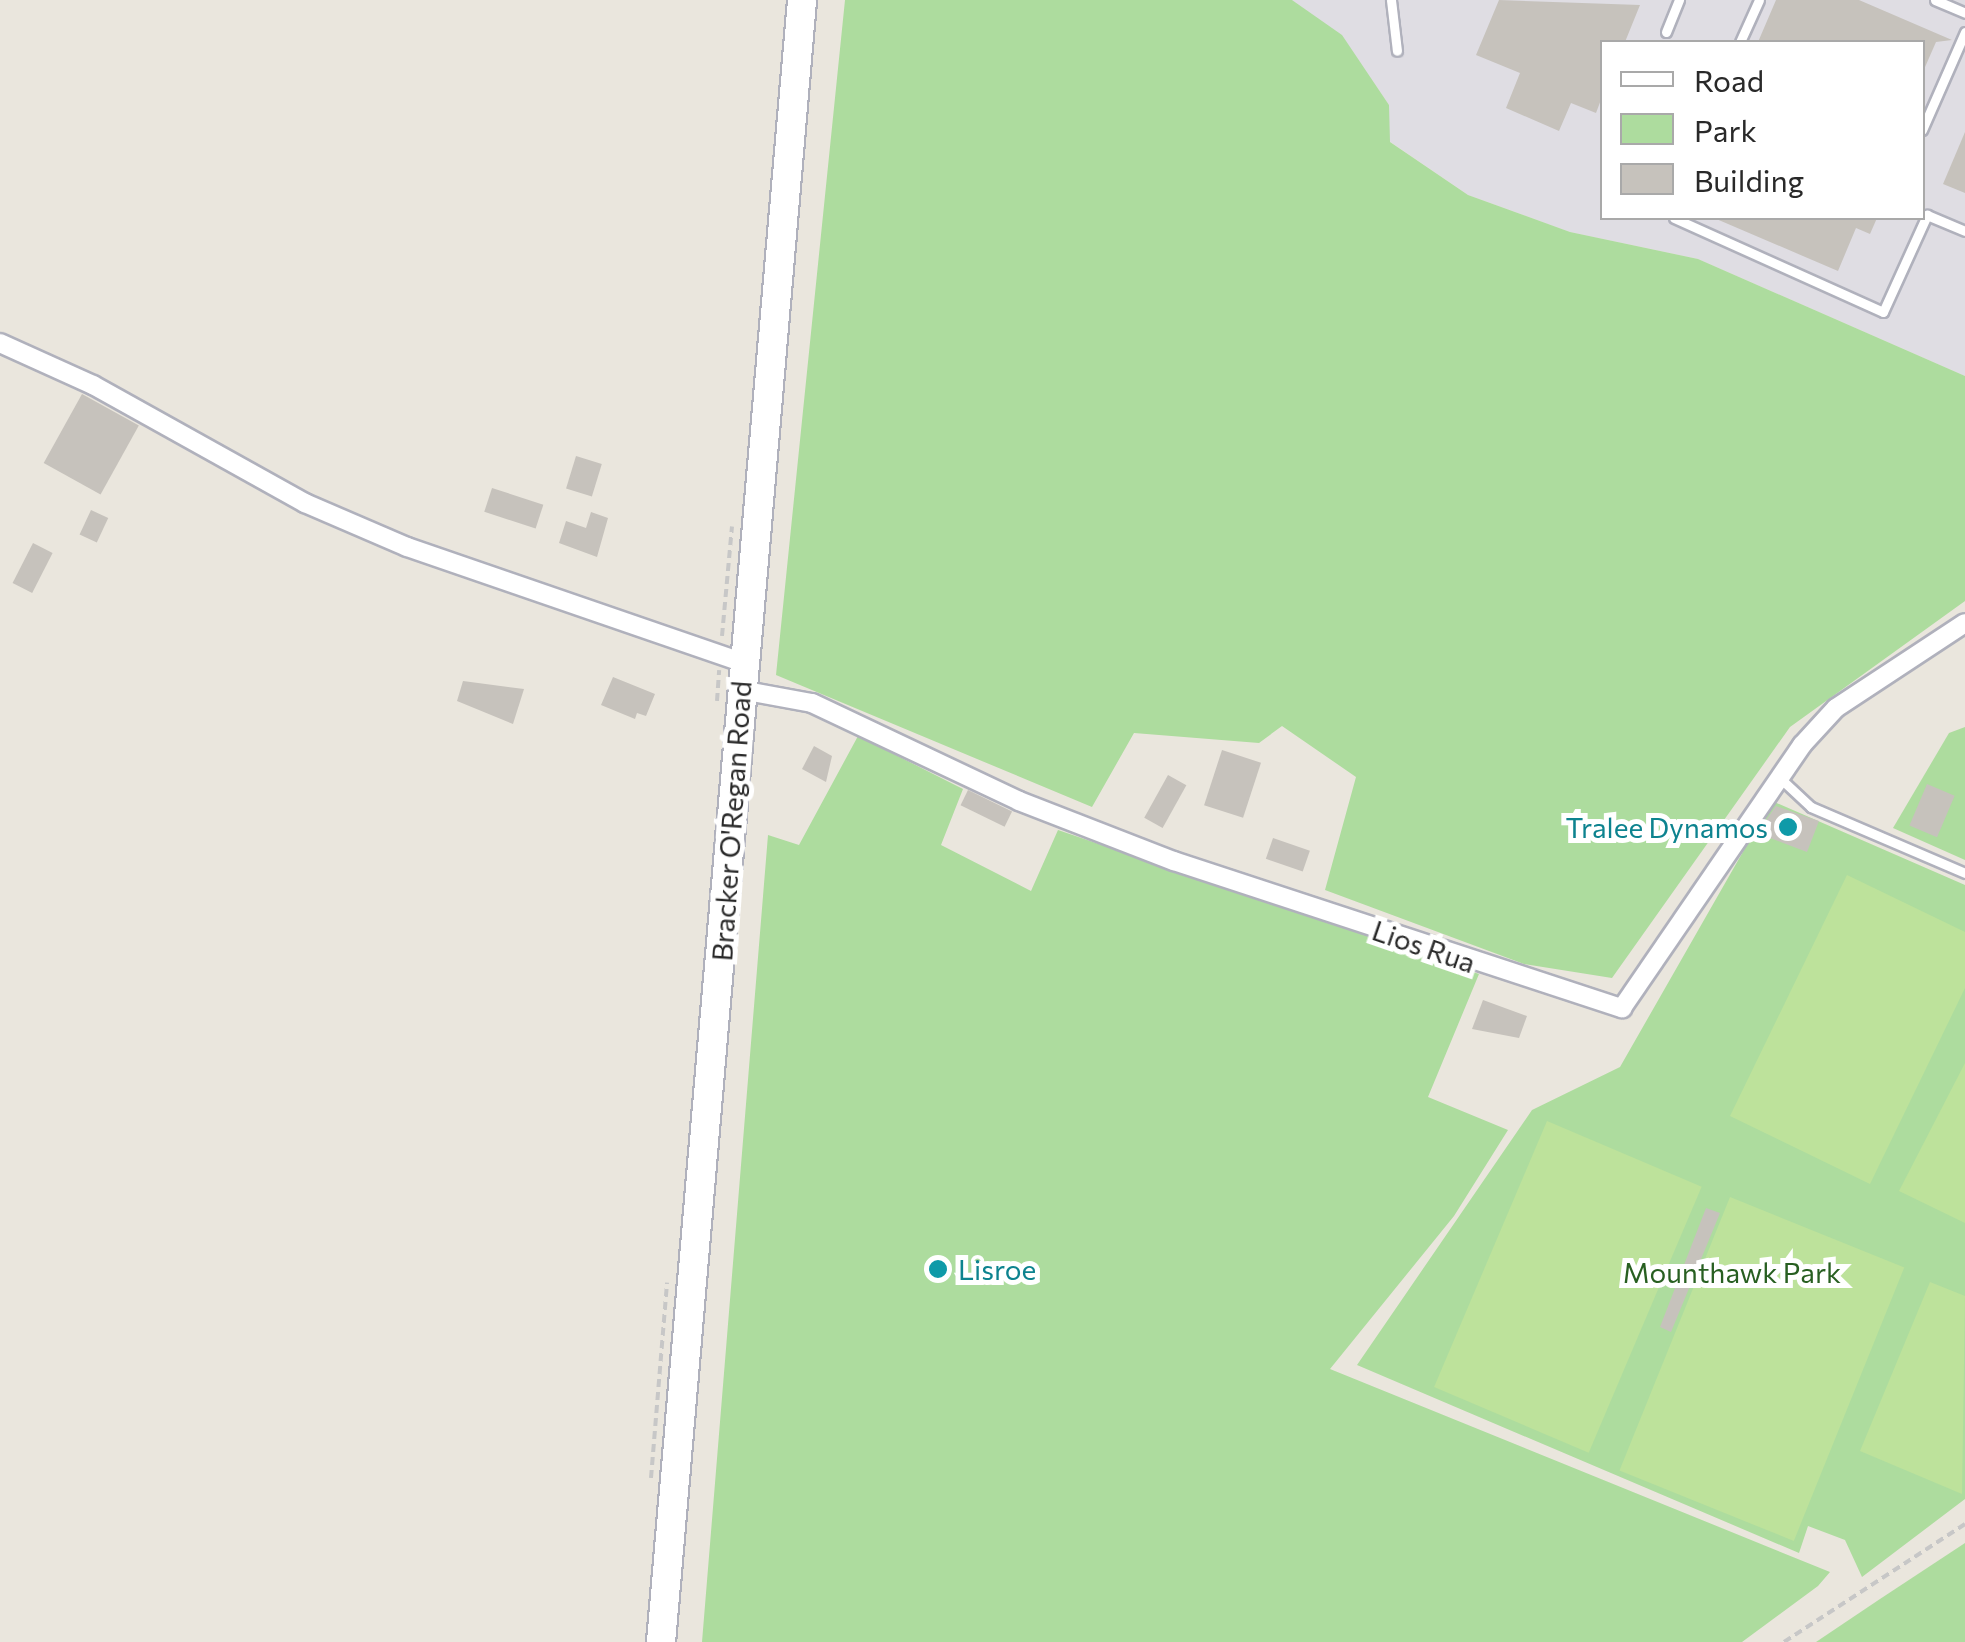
<!DOCTYPE html>
<style>
body{margin:0}
#map{position:relative;width:1965px;height:1642px;overflow:hidden;background:#eae6dd;font-family:Commissioner,sans-serif}
div>[style]{position:absolute}
.industrial>*{inset:0;background:#dfdde3}
.green>*{inset:0;background:#addc9e}
.pitch>*{inset:0;background:#bde29b;transform-origin:0 0}
.building>*{inset:0;background:#c6c2bc;transform-origin:0 0}
.path>*{height:4px;margin-top:-2px;transform-origin:0;background:repeating-linear-gradient(90deg,#c7c7c7 0 8px,transparent 0 13px)}
.roads{filter:drop-shadow(2px 0 #b0b1bc) drop-shadow(-2px 0 #b0b1bc) drop-shadow(0 2px #b0b1bc) drop-shadow(0 -2px #b0b1bc)}
.lane>*{height:9px;margin:-4.5px;padding:0 4.5px;transform-origin:4.5px;border-radius:4.5px;background:#fff}
.street>*{height:18px;margin:-9px;padding:0 9px;transform-origin:9px;border-radius:9px;background:#fff}
.secondary>*{height:28px;margin:-14px;padding:0 14px;transform-origin:14px;border-radius:14px;background:#fff}
.dots>*{width:28px;height:28px;translate:-50% -50%;box-sizing:border-box;border:5px solid #fff;border-radius:50%}
span{translate:-50% -50%;white-space:nowrap;text-align:center;line-height:1.15;-webkit-text-stroke:10px #fff;paint-order:stroke}
.street-label{font-size:28px;color:#292929}
.culture-label{font-size:28px;color:#0d838f}
.right{translate:-100% -50%;text-align:right}
.left{translate:0 -50%;text-align:left}
.park-label{font-size:28px;color:#285f21}
.legend{position:absolute;left:1600px;top:40px;width:325px;height:180px;box-sizing:border-box;background:#fff;border:2px solid #a9a9a9;margin:0;padding:12px 18px;list-style:none;font-size:30px;color:#292929}
.legend li{display:flex;align-items:center;gap:20px;height:50px}
.legend b{width:50px;border:2px solid #a9a9a9}
</style>
<div id="map">
<div class="industrial">
<div style="clip-path:polygon(evenodd,1292px 0,1965px 0,1965px 376px,1698px 259px,1570px 232px,1468px 195px,1389px 141px,1389px 105px,1342px 36px,1292px 0,1602px 42px,1922px 42px,1922px 218px,1602px 218px,1602px 42px)"></div>
</div>
<div class="green">
<div style="clip-path:polygon(845px 0,1292px 0,1342px 35px,1389px 105px,1390px 142px,1468px 195px,1570px 232px,1698px 259px,1965px 376px,1965px 601px,1790px 727px,1612px 978px,1524px 964px,1325px 890px,1356px 777px,1282px 726px,1259px 743px,1134px 733px,1092px 807px,776px 675px)"></div>
<div style="clip-path:polygon(1965px 727px,1965px 860px,1893px 828px,1949px 733px)"></div>
<div style="clip-path:polygon(858px 736px,963px 789px,941px 845px,1031px 891px,1058px 830px,1479px 974px,1428px 1097px,1508px 1130px,1454px 1216px,1330px 1369px,1830px 1572px,1818px 1586px,1742px 1642px,702px 1642px,768px 835px,799px 845px)"></div>
<div style="clip-path:polygon(1772px 801px,1965px 885px,1965px 1499px,1862px 1577px,1845px 1540px,1808px 1526px,1799px 1553px,1357px 1365px,1532px 1110px,1620px 1067px)"></div>
<div style="clip-path:polygon(1965px 1543px,1965px 1642px,1816px 1642px,1880px 1599px)"></div>
</div>
<div class="pitch">
<div style="clip-path:polygon(1847px 875px,1965px 932px,1965px 988px,1870px 1184px,1730px 1116px)"></div>
<div style="clip-path:polygon(1965px 1063px,1965px 1223px,1899px 1191px)"></div>
<div style="left:1547px;top:1121px;width:168px;height:289px;rotate:23deg"></div>
<div style="left:1730px;top:1197px;width:188px;height:295px;rotate:22deg"></div>
<div style="clip-path:polygon(1930px 1282px,1965px 1296px,1962px 1494px,1860px 1451px)"></div>
</div>
<div class="building">
<div style="clip-path:polygon(1499px 0,1640px 5px,1625px 42px,1602px 42px,1602px 97px,1596px 113px,1571px 103px,1559px 131px,1506px 108px,1520px 73px,1476px 55px)"></div>
<div style="clip-path:polygon(1776px 0,1859px 0,1952px 40px,1936px 42px,1922px 74px,1922px 42px,1758px 42px)"></div>
<div style="clip-path:polygon(1965px 132px,1965px 193px,1943px 184px)"></div>
<div style="clip-path:polygon(1714px 218px,1877px 218px,1870px 234px,1856px 228px,1838px 271px)"></div>
<div style="left:82px;top:394px;width:65px;height:79px;rotate:29deg"></div>
<div style="left:576px;top:456px;width:27px;height:34px;rotate:17deg"></div>
<div style="left:492px;top:488px;width:54px;height:25px;rotate:18deg"></div>
<div style="left:91px;top:510px;width:19px;height:27px;rotate:25deg"></div>
<div style="clip-path:polygon(591px 512px,608px 518px,597px 557px,559px 543px,566px 521px,586px 528px)"></div>
<div style="left:33px;top:543px;width:22px;height:45px;rotate:27deg"></div>
<div style="clip-path:polygon(613px 677px,655px 694px,646px 716px,637px 713px,635px 719px,601px 705px)"></div>
<div style="clip-path:polygon(463px 681px,524px 689px,513px 724px,457px 701px)"></div>
<div style="clip-path:polygon(814px 746px,832px 756px,826px 782px,802px 769px)"></div>
<div style="left:1222px;top:750px;width:41px;height:58px;rotate:18deg"></div>
<div style="left:1168px;top:775px;width:21px;height:49px;rotate:29deg"></div>
<div style="left:1927px;top:784px;width:30px;height:45px;rotate:23deg"></div>
<div style="left:968px;top:790px;width:49px;height:17px;rotate:26deg"></div>
<div style="clip-path:polygon(1776px 806px,1819px 821px,1807px 852px,1757px 833px)"></div>
<div style="left:1273px;top:838px;width:39px;height:22px;rotate:19deg"></div>
<div style="clip-path:polygon(1483px 1000px,1527px 1016px,1519px 1038px,1472px 1029px)"></div>
<div style="clip-path:polygon(1706px 1208px,1720px 1213px,1671px 1332px,1660px 1327px)"></div>
</div>
<div class="path">
<div style="left:722px;top:636px;width:110px;rotate:-84.8deg"></div>
<div style="left:717px;top:701px;width:31px;rotate:-86deg"></div>
<div style="left:651px;top:1478px;width:196px;rotate:-85.3deg"></div>
<div style="left:1784px;top:1642px;width:216px;rotate:-33.1deg"></div>
</div>
<div class="roads">
<div class="lane">
<div style="left:1391px;top:0;width:51px;rotate:83.3deg"></div>
<div style="left:1935px;top:0;width:33px;rotate:23deg"></div>
<div style="left:1666px;top:32px;width:35px;rotate:-68deg"></div>
<div style="left:1740px;top:42px;width:46px;rotate:-65.7deg"></div>
<div style="left:1922px;top:130px;width:107px;rotate:-66.3deg"></div>
<div style="left:1674px;top:218px;width:229px;rotate:24.2deg"></div>
<div style="left:1883px;top:312px;width:107px;rotate:-65.6deg"></div>
<div style="left:1927px;top:215px;width:41px;rotate:22.8deg"></div>
<div style="left:1781px;top:779px;width:41px;rotate:43deg"></div>
<div style="left:1811px;top:807px;width:168px;rotate:23.2deg"></div>
</div>
<div class="street">
<div style="left:0;top:343px;width:102px;rotate:24.3deg"></div>
<div style="left:93px;top:385px;width:243px;rotate:29.1deg"></div>
<div style="left:305px;top:503px;width:111px;rotate:23.3deg"></div>
<div style="left:407px;top:547px;width:356px;rotate:19deg"></div>
<div style="left:741px;top:690px;width:72px;rotate:10.4deg"></div>
<div style="left:812px;top:703px;width:229px;rotate:25.3deg"></div>
<div style="left:1019px;top:801px;width:166px;rotate:21.2deg"></div>
<div style="left:1174px;top:861px;width:472px;rotate:18.2deg"></div>
<div style="left:1622px;top:1008px;width:319px;rotate:-55.6deg"></div>
<div style="left:1802px;top:745px;width:50px;rotate:-47.4deg"></div>
<div style="left:1836px;top:708px;width:154px;rotate:-33.4deg"></div>
</div>
<div class="secondary">
<div style="left:661px;top:1642px;width:1648px;rotate:-85.09deg"></div>
</div>
</div>
<div class="dots">
<div style="left:1788px;top:827px;background:#0f9aa8"></div>
<div style="left:938px;top:1269px;background:#0f9aa8"></div>
</div>
<div class="street-label">
<span style="left:731px;top:821px;rotate:-86deg">Bracker O'Regan Road</span>
<span style="left:1424px;top:946px;rotate:19deg">Lios Rua</span>
</div>
<div class="culture-label">
<span class="right" style="left:1768px;top:827px">Tralee Dynamos</span>
<span class="left" style="left:958px;top:1269px">Lisroe</span>
</div>
<div class="park-label">
<span style="left:1732px;top:1272px">Mounthawk Park</span>
</div>
<ul class="legend">
<li><b style="height:12px;background:#fff"></b>Road</li>
<li><b style="height:28px;background:#addc9e"></b>Park</li>
<li><b style="height:28px;background:#c6c2bc"></b>Building</li>
</ul>
</div>
